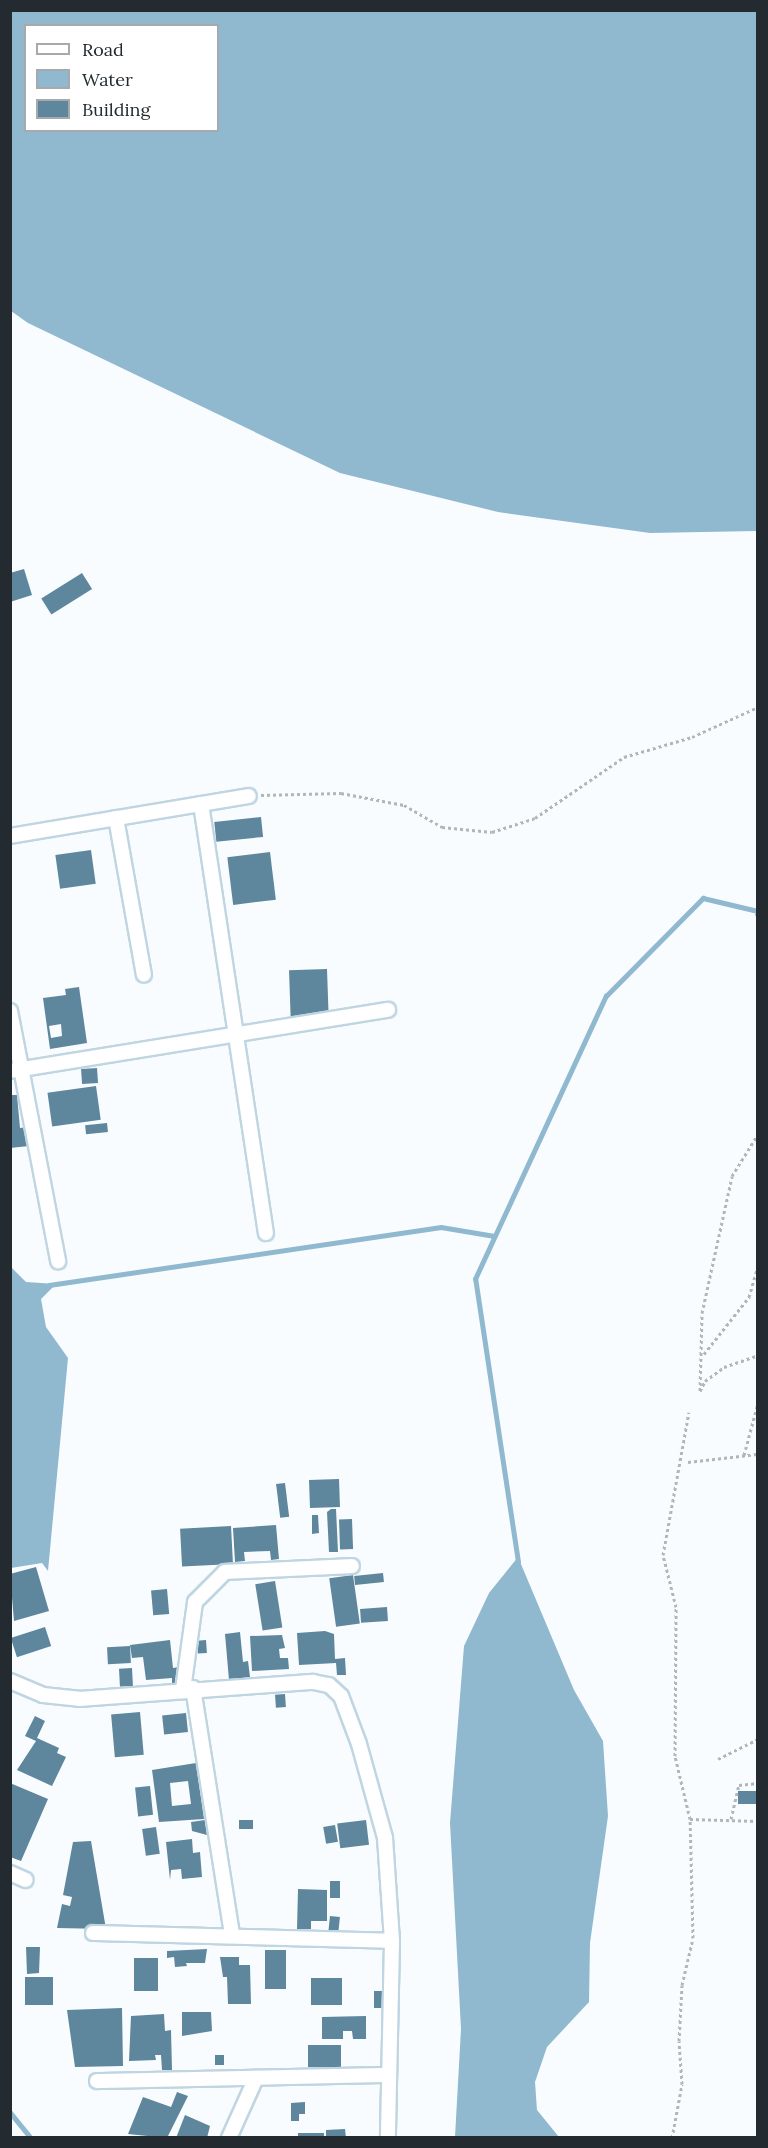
<!DOCTYPE html>
<style>
body{margin:0}
#map{position:relative;width:768px;height:2148px;overflow:hidden;background:#f8fcff;font-family:Lora,serif}
div>[style]{position:absolute}
.water>*{inset:0;background:#90b9d0}
.stream>*{height:4.5px;margin:-2.25px;padding:0 2.25px;transform-origin:2.25px;border-radius:2.25px;background:#90b9d0}
.building>*{inset:0;background:#5e869c;transform-origin:0 0}
.path>*{height:3px;margin-top:-1.5px;transform-origin:0;background:repeating-linear-gradient(90deg,#b0b6b9 0 3px,transparent 0 6px)}
.roads{filter:drop-shadow(2px 0 #c0d5e2) drop-shadow(-2px 0 #c0d5e2) drop-shadow(0 2px #c0d5e2) drop-shadow(0 -2px #c0d5e2)}
.street>*{height:14px;margin:-7px;padding:0 7px;transform-origin:7px;border-radius:7px;background:#fff}
span{translate:-50% -50%;white-space:nowrap;text-align:center;line-height:1.15;-webkit-text-stroke:6px #fff;paint-order:stroke}
.frame{position:absolute;inset:0;border:12px solid #232b30;pointer-events:none}
.legend{position:absolute;left:24px;top:24px;width:195px;height:108px;box-sizing:border-box;background:#fff;border:2px solid #a7aaac;margin:0;padding:8px 10px;list-style:none;font-size:18px;color:#232b30}
.legend li{display:flex;align-items:center;gap:12px;height:30px}
.legend b{width:30px;border:2px solid #a7aaac}
</style>
<div id="map">
<div class="water">
<div style="clip-path:polygon(evenodd,11px 10px,757px 11px,757px 531px,650px 533px,498px 512px,340px 473px,28px 323px,11px 311px,11px 10px,26px 26px,218px 26px,218px 130px,26px 130px,26px 26px)"></div>
<div style="clip-path:polygon(11px 1267px,26px 1282px,56px 1284px,41px 1299px,46px 1327px,68px 1358px,48px 1571px,42px 1563px,11px 1568px)"></div>
<div style="clip-path:polygon(518px 1557px,574px 1690px,603px 1741px,608px 1816px,590px 1943px,589px 2002px,547px 2047px,535px 2082px,537px 2110px,559px 2137px,455px 2137px,461px 2029px,450px 1823px,464px 1646px,489px 1593px)"></div>
</div>
<div class="stream">
<div style="left:49px;top:1285px;width:396px;rotate:-8.4deg"></div>
<div style="left:441px;top:1227px;width:54px;rotate:9.6deg"></div>
<div style="left:518px;top:1562px;width:286px;rotate:-98.6deg"></div>
<div style="left:475px;top:1279px;width:312px;rotate:-65.2deg"></div>
<div style="left:606px;top:996px;width:138px;rotate:-45.3deg"></div>
<div style="left:703px;top:898px;width:57px;rotate:13.3deg"></div>
<div style="left:10px;top:2112px;width:33px;rotate:51deg"></div>
</div>
<div class="building">
<div style="clip-path:polygon(24px 569px,32px 595px,10px 602px,10px 573px)"></div>
<div style="left:82px;top:573px;width:19px;height:48px;rotate:58deg"></div>
<div style="left:261px;top:817px;width:20px;height:47px;rotate:84deg"></div>
<div style="left:91px;top:850px;width:34px;height:36px;rotate:82deg"></div>
<div style="left:270px;top:852px;width:48px;height:43px;rotate:83deg"></div>
<div style="left:327px;top:969px;width:52px;height:38px;rotate:88deg"></div>
<div style="clip-path:polygon(evenodd,79px 987px,87px 1043px,50px 1049px,43px 998px,66px 995px,65px 989px,79px 987px,61px 1024px,62px 1036px,51px 1038px,49px 1026px,61px 1024px)"></div>
<div style="left:97px;top:1068px;width:15px;height:16px;rotate:86deg"></div>
<div style="left:96px;top:1086px;width:34px;height:49px;rotate:82deg"></div>
<div style="clip-path:polygon(10px 1095px,17px 1095px,20px 1128px,27px 1127px,29px 1146px,10px 1148px)"></div>
<div style="left:107px;top:1123px;width:9px;height:22px;rotate:84deg"></div>
<div style="left:339px;top:1479px;width:28px;height:30px;rotate:88deg"></div>
<div style="left:285px;top:1483px;width:34px;height:9px;rotate:83deg"></div>
<div style="clip-path:polygon(331px 1509px,336px 1509px,338px 1552px,329px 1552px,327px 1512px)"></div>
<div style="clip-path:polygon(312px 1515px,318px 1515px,319px 1533px,312px 1534px)"></div>
<div style="left:352px;top:1519px;width:30px;height:13px;rotate:88deg"></div>
<div style="clip-path:polygon(276px 1525px,279px 1559px,271px 1560px,270px 1551px,244px 1552px,245px 1561px,235px 1562px,233px 1528px)"></div>
<div style="left:231px;top:1526px;width:38px;height:51px;rotate:87deg"></div>
<div style="clip-path:polygon(36px 1567px,49px 1611px,14px 1621px,10px 1574px)"></div>
<div style="left:383px;top:1573px;width:9px;height:29px;rotate:84deg"></div>
<div style="left:353px;top:1575px;width:49px;height:24px;rotate:82deg"></div>
<div style="left:275px;top:1581px;width:47px;height:20px;rotate:81deg"></div>
<div style="left:167px;top:1589px;width:25px;height:16px;rotate:85deg"></div>
<div style="left:387px;top:1607px;width:14px;height:27px;rotate:86deg"></div>
<div style="left:45px;top:1627px;width:20px;height:36px;rotate:72deg"></div>
<div style="clip-path:polygon(325px 1631px,334px 1634px,335px 1659px,345px 1658px,346px 1675px,337px 1675px,336px 1663px,299px 1665px,297px 1633px)"></div>
<div style="clip-path:polygon(240px 1632px,243px 1662px,248px 1661px,250px 1677px,229px 1680px,225px 1634px)"></div>
<div style="clip-path:polygon(282px 1635px,285px 1648px,279px 1649px,280px 1658px,288px 1658px,289px 1669px,252px 1671px,250px 1636px)"></div>
<div style="clip-path:polygon(170px 1640px,173px 1668px,179px 1667px,180px 1683px,172px 1683px,172px 1678px,146px 1680px,143px 1657px,132px 1658px,130px 1645px)"></div>
<div style="left:206px;top:1640px;width:13px;height:9px;rotate:86deg"></div>
<div style="left:130px;top:1646px;width:17px;height:23px;rotate:87deg"></div>
<div style="left:132px;top:1668px;width:18px;height:13px;rotate:87deg"></div>
<div style="left:285px;top:1694px;width:13px;height:10px;rotate:86deg"></div>
<div style="left:140px;top:1712px;width:43px;height:29px;rotate:85deg"></div>
<div style="left:186px;top:1713px;width:19px;height:24px;rotate:84deg"></div>
<div style="clip-path:polygon(35px 1716px,45px 1721px,37px 1738px,59px 1748px,57px 1753px,66px 1757px,52px 1786px,17px 1770px,36px 1741px,25px 1736px)"></div>
<div style="clip-path:polygon(evenodd,196px 1763px,204px 1819px,159px 1822px,152px 1770px,196px 1763px,188px 1781px,191px 1804px,172px 1806px,170px 1783px,188px 1781px)"></div>
<div style="clip-path:polygon(10px 1783px,48px 1799px,21px 1861px,10px 1857px)"></div>
<div style="left:150px;top:1786px;width:29px;height:15px;rotate:84deg"></div>
<div style="left:738px;top:1791px;width:20px;height:13px"></div>
<div style="clip-path:polygon(205px 1820px,207px 1835px,192px 1831px,191px 1822px)"></div>
<div style="left:239px;top:1820px;width:14px;height:9px"></div>
<div style="left:366px;top:1820px;width:25px;height:29px;rotate:83deg"></div>
<div style="left:335px;top:1825px;width:17px;height:12px;rotate:80deg"></div>
<div style="left:156px;top:1827px;width:27px;height:14px;rotate:82deg"></div>
<div style="clip-path:polygon(192px 1839px,193px 1853px,200px 1852px,202px 1877px,182px 1879px,181px 1869px,171px 1870px,170px 1880px,166px 1842px)"></div>
<div style="clip-path:polygon(91px 1841px,106px 1929px,57px 1928px,62px 1904px,70px 1906px,72px 1897px,63px 1895px,73px 1842px)"></div>
<div style="left:330px;top:1881px;width:10px;height:17px"></div>
<div style="clip-path:polygon(298px 1889px,327px 1890px,327px 1921px,311px 1921px,311px 1929px,297px 1929px)"></div>
<div style="left:330px;top:1916px;width:10px;height:14px;rotate:6deg"></div>
<div style="clip-path:polygon(26px 1947px,40px 1947px,39px 1973px,27px 1974px)"></div>
<div style="clip-path:polygon(207px 1949px,205px 1963px,186px 1963px,187px 1966px,175px 1967px,174px 1957px,167px 1958px,167px 1951px)"></div>
<div style="left:265px;top:1950px;width:21px;height:39px"></div>
<div style="clip-path:polygon(220px 1957px,239px 1957px,239px 1965px,250px 1965px,251px 2004px,228px 2004px,227px 1977px,223px 1977px)"></div>
<div style="left:134px;top:1958px;width:24px;height:33px"></div>
<div style="left:25px;top:1977px;width:28px;height:28px"></div>
<div style="left:311px;top:1978px;width:31px;height:27px"></div>
<div style="left:374px;top:1991px;width:13px;height:17px"></div>
<div style="clip-path:polygon(122px 2008px,123px 2066px,75px 2067px,67px 2010px)"></div>
<div style="clip-path:polygon(182px 2012px,211px 2012px,212px 2031px,182px 2036px)"></div>
<div style="clip-path:polygon(164px 2014px,165px 2031px,171px 2030px,172px 2070px,162px 2070px,161px 2055px,155px 2055px,156px 2060px,129px 2061px,131px 2016px)"></div>
<div style="clip-path:polygon(366px 2016px,366px 2039px,353px 2039px,352px 2031px,343px 2031px,343px 2039px,322px 2039px,322px 2017px)"></div>
<div style="left:308px;top:2045px;width:33px;height:22px"></div>
<div style="left:215px;top:2055px;width:9px;height:10px"></div>
<div style="clip-path:polygon(177px 2092px,188px 2096px,167px 2138px,128px 2134px,143px 2097px,171px 2107px)"></div>
<div style="clip-path:polygon(305px 2102px,305px 2114px,299px 2114px,299px 2121px,291px 2121px,291px 2103px)"></div>
<div style="clip-path:polygon(185px 2115px,210px 2126px,207px 2138px,176px 2138px)"></div>
<div style="clip-path:polygon(345px 2129px,346px 2138px,326px 2138px,326px 2130px)"></div>
<div style="left:298px;top:2133px;width:26px;height:5px"></div>
</div>
<div class="path">
<div style="left:261px;top:795px;width:80px;rotate:-1.4deg"></div>
<div style="left:341px;top:793px;width:64px;rotate:10.8deg"></div>
<div style="left:404px;top:805px;width:44px;rotate:30.1deg"></div>
<div style="left:442px;top:827px;width:50px;rotate:5.7deg"></div>
<div style="left:492px;top:832px;width:45px;rotate:-18deg"></div>
<div style="left:535px;top:818px;width:108px;rotate:-34.4deg"></div>
<div style="left:624px;top:757px;width:71px;rotate:-16.4deg"></div>
<div style="left:692px;top:737px;width:72px;rotate:-24.4deg"></div>
<div style="left:756px;top:913px;width:4px;rotate:63deg"></div>
<div style="left:704px;top:1354px;width:73px;rotate:-51.7deg"></div>
<div style="left:749px;top:1297px;width:33px;rotate:-74deg"></div>
<div style="left:700px;top:1391px;width:78px;rotate:-88.5deg"></div>
<div style="left:702px;top:1313px;width:140px;rotate:-77.6deg"></div>
<div style="left:732px;top:1176px;width:49px;rotate:-58.2deg"></div>
<div style="left:700px;top:1391px;width:11px;rotate:-63deg"></div>
<div style="left:705px;top:1381px;width:24px;rotate:-36deg"></div>
<div style="left:724px;top:1367px;width:36px;rotate:-19deg"></div>
<div style="left:744px;top:1455px;width:54px;rotate:-74.9deg"></div>
<div style="left:688px;top:1462px;width:70px;rotate:-6.5deg"></div>
<div style="left:718px;top:1759px;width:45px;rotate:-26.6deg"></div>
<div style="left:690px;top:1819px;width:68px;rotate:1.7deg"></div>
<div style="left:731px;top:1819px;width:35px;rotate:-77deg"></div>
<div style="left:739px;top:1785px;width:19px;rotate:-6deg"></div>
<div style="left:672px;top:2138px;width:55px;rotate:-79.5deg"></div>
<div style="left:682px;top:2084px;width:43px;rotate:-94deg"></div>
<div style="left:679px;top:2041px;width:56px;rotate:-86.9deg"></div>
<div style="left:682px;top:1985px;width:48px;rotate:-76.8deg"></div>
<div style="left:693px;top:1938px;width:119px;rotate:-91.4deg"></div>
<div style="left:690px;top:1819px;width:65px;rotate:-103.4deg"></div>
<div style="left:675px;top:1756px;width:149px;rotate:-89.6deg"></div>
<div style="left:676px;top:1607px;width:54px;rotate:-104deg"></div>
<div style="left:663px;top:1555px;width:145px;rotate:-79.7deg"></div>
</div>
<div class="roads">
<div class="street">
<div style="left:201px;top:804px;width:434px;rotate:81.4deg"></div>
<div style="left:116px;top:818px;width:159px;rotate:79.9deg"></div>
<div style="left:10px;top:836px;width:242px;rotate:-9.5deg"></div>
<div style="left:10px;top:1011px;width:255px;rotate:79.1deg"></div>
<div style="left:10px;top:1071px;width:383px;rotate:-9.2deg"></div>
<div style="left:10px;top:1681px;width:36px;rotate:23deg"></div>
<div style="left:43px;top:1695px;width:36px;rotate:6deg"></div>
<div style="left:79px;top:1699px;width:235px;rotate:-4.2deg"></div>
<div style="left:313px;top:1682px;width:16px;rotate:11deg"></div>
<div style="left:329px;top:1685px;width:16px;rotate:43deg"></div>
<div style="left:341px;top:1696px;width:51px;rotate:69.4deg"></div>
<div style="left:359px;top:1744px;width:98px;rotate:74.5deg"></div>
<div style="left:385px;top:1838px;width:103px;rotate:86.1deg"></div>
<div style="left:392px;top:1941px;width:197px;rotate:91.2deg"></div>
<div style="left:193px;top:1688px;width:250px;rotate:81deg"></div>
<div style="left:183px;top:1690px;width:89px;rotate:-82.2deg"></div>
<div style="left:195px;top:1602px;width:42px;rotate:-45deg"></div>
<div style="left:225px;top:1572px;width:127px;rotate:-2.7deg"></div>
<div style="left:10px;top:1873px;width:17px;rotate:24deg"></div>
<div style="left:93px;top:1933px;width:299px;rotate:1.5deg"></div>
<div style="left:97px;top:2081px;width:291px;rotate:-1.2deg"></div>
<div style="left:229px;top:2138px;width:66px;rotate:-65.8deg"></div>
</div>
</div>
<div class="frame"></div>
<ul class="legend">
<li><b style="height:8px;background:#fff"></b>Road</li>
<li><b style="height:16px;background:#90b9d0"></b>Water</li>
<li><b style="height:16px;background:#5e869c"></b>Building</li>
</ul>
</div>
